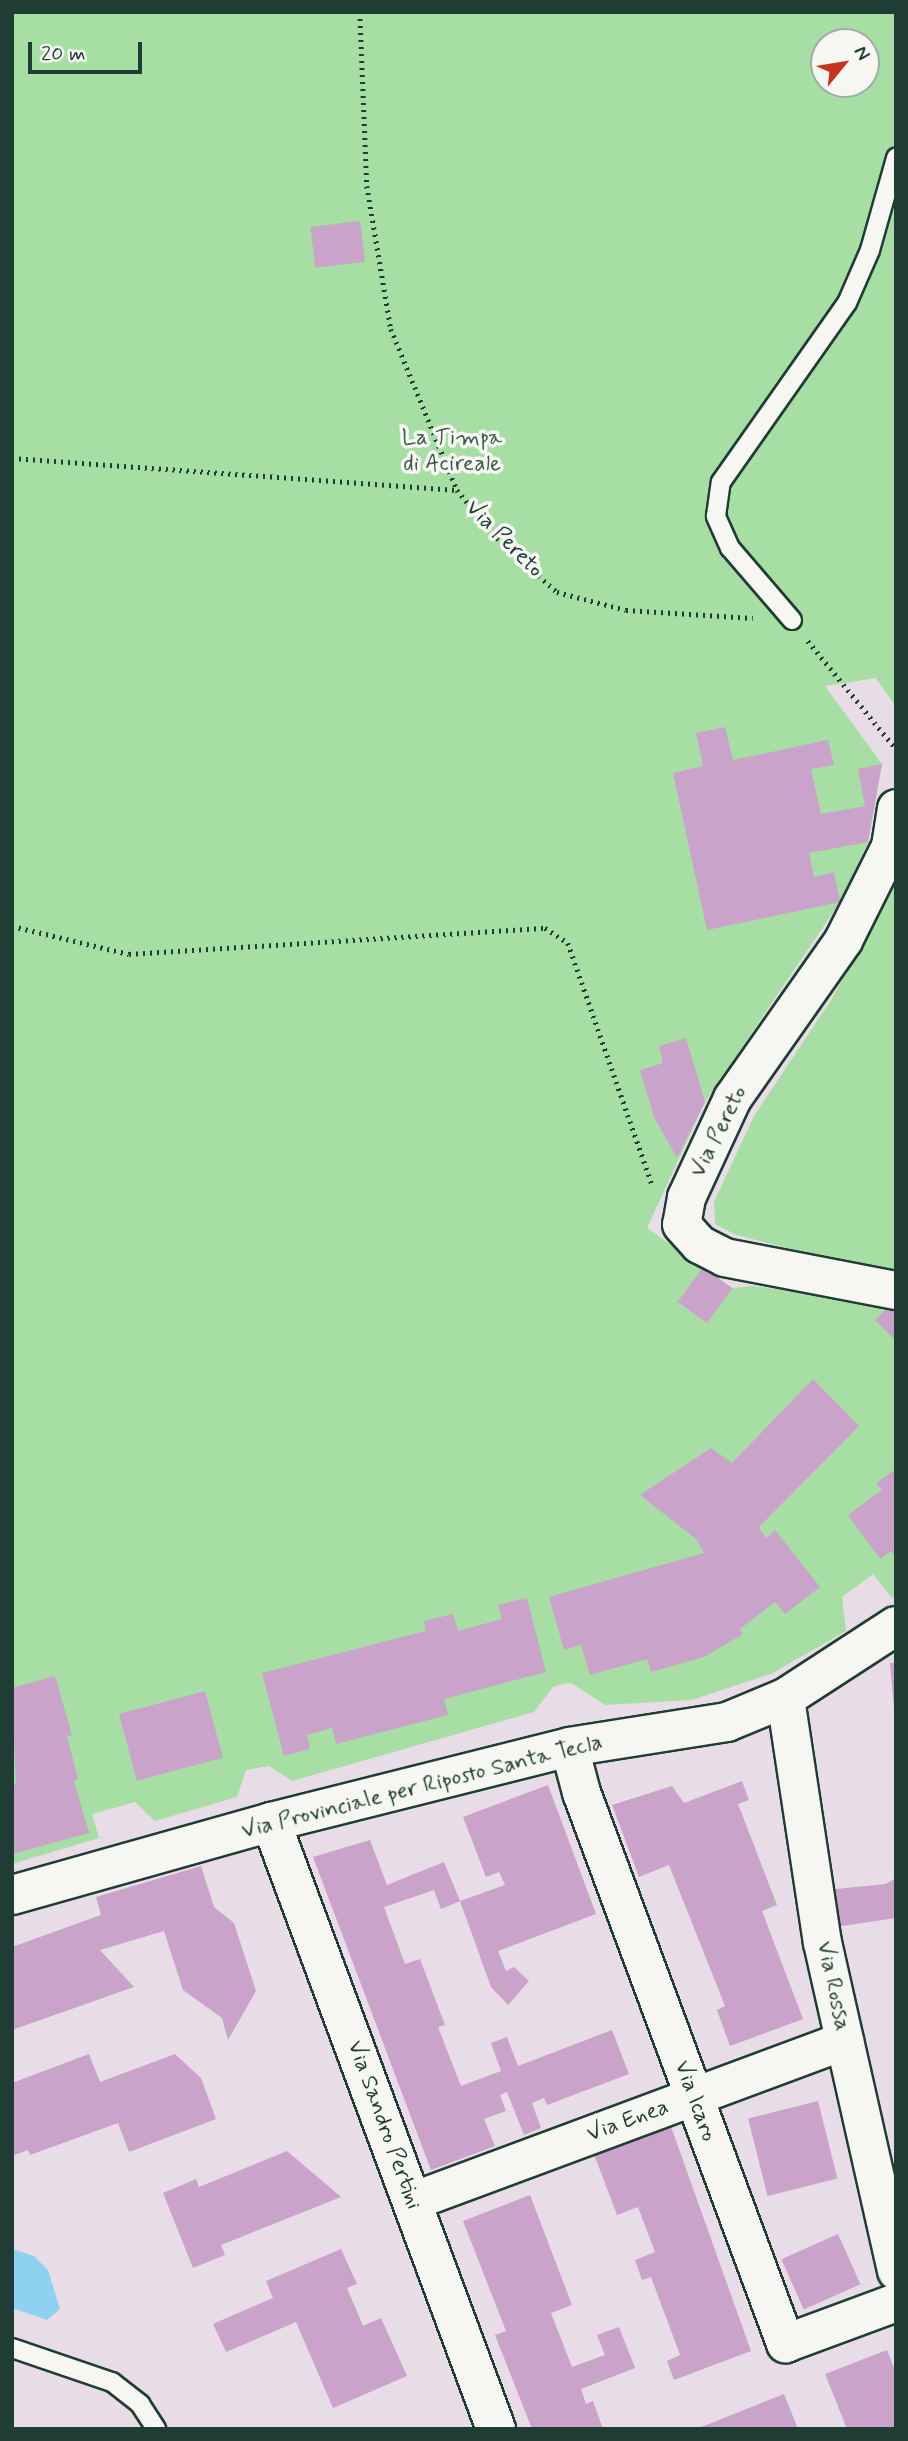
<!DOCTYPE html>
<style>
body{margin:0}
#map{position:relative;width:908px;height:2441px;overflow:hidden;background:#e8dde6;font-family:Mynerve,sans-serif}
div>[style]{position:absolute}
.green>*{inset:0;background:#a7dea3}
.water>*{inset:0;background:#8fd1f0}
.building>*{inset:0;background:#c9a3ca;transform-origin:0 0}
.path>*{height:4.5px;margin-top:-2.25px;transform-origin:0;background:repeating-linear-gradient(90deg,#1f3d34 0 2px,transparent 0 7px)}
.roads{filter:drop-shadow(2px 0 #1f3d34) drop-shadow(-2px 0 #1f3d34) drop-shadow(0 2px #1f3d34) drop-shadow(0 -2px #1f3d34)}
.service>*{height:18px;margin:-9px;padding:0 9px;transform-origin:9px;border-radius:9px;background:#f6f6f2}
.minor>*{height:37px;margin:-18.5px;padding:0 18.5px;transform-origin:18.5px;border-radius:18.5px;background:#f6f6f2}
.tertiary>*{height:38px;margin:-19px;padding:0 19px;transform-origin:19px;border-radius:19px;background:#f6f6f2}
span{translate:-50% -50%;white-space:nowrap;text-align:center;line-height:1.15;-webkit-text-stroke:7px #f6f6f2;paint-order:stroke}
.park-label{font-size:23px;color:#3a5d4a}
.street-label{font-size:23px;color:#1f3d34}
.frame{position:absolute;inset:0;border:14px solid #1f3d34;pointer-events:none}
.north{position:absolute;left:810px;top:28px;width:70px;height:70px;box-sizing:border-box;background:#f6f6f2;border:2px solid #a0aca6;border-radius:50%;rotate:60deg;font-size:19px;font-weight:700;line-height:28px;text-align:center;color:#1f3d34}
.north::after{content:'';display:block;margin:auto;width:24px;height:32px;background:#c8321e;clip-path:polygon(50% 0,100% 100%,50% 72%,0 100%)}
.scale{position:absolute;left:28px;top:42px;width:114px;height:32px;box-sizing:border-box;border:4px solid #1f3d34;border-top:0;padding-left:9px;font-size:21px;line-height:24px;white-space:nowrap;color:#1f3d34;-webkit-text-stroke:5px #f6f6f2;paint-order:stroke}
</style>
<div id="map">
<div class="green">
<div style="clip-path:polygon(evenodd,12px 12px,896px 12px,896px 707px,876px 678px,825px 686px,882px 764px,868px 842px,840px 902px,705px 1102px,647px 1228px,732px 1288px,752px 1286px,855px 1299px,896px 1299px,896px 1595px,892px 1598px,873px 1574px,842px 1597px,846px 1631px,771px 1674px,692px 1700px,605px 1705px,571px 1683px,562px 1684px,553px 1687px,534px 1712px,292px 1781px,269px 1766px,246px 1770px,237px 1797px,155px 1821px,135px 1802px,92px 1814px,99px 1838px,12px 1864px,12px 12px,824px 42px,866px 42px,866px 84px,824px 84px,824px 42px)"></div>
<div style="clip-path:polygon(896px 869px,896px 1275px,736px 1235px,715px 1224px,714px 1202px,754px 1116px,831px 1000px,889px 892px)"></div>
</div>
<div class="water">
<div style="clip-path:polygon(12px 2249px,34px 2256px,48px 2270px,60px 2309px,47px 2320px,12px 2308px)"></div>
</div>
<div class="building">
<div style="left:360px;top:221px;width:41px;height:50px;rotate:83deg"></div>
<div style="clip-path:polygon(725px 727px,733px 760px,828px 740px,834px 765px,811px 769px,821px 814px,865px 806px,858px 769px,882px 764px,868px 842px,809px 853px,814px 877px,834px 872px,840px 902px,707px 930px,673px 773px,703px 766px,696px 733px)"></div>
<div style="clip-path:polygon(686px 1038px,705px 1102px,677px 1158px,654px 1117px,640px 1070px,663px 1063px,659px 1046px)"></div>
<div style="left:703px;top:1267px;width:36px;height:43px;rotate:36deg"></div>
<div style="clip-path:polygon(896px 1300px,896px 1341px,875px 1320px)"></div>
<div style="clip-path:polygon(813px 1379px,859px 1426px,759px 1527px,766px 1538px,775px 1530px,820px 1587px,785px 1614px,775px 1602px,740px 1629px,743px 1634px,704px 1657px,651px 1672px,647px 1659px,590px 1675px,581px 1645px,564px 1650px,549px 1597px,704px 1553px,696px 1539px,640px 1495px,711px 1448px,732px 1463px)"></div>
<div style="clip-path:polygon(896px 1469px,896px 1558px,891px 1551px,880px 1559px,848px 1515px,882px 1490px,876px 1483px)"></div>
<div style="clip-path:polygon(527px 1598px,546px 1672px,444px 1699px,448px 1715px,336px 1744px,332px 1728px,307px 1735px,310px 1749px,284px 1756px,262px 1673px,426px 1631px,424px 1621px,453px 1614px,458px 1631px,502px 1619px,498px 1605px)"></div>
<div style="clip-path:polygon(890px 1663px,896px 1663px,896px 1709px,894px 1709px)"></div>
<div style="clip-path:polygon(55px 1676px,72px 1735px,67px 1736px,78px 1779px,74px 1781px,89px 1833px,12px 1854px,12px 1785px,16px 1784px,12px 1688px)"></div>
<div style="left:205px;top:1691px;width:69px;height:89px;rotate:75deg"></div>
<div style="clip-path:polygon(742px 1781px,749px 1800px,738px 1804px,777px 1905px,762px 1911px,803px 2019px,730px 2046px,717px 2010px,725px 2006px,669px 1865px,639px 1877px,612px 1805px,672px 1786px,684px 1803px)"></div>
<div style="clip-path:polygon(548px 1785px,596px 1914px,498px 1951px,506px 1971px,514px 1967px,529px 1981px,508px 2005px,491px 1987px,460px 1901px,505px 1885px,499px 1872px,486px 1877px,463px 1817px)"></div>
<div style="clip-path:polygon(370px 1840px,387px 1885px,444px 1862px,460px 1901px,441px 1909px,434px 1890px,384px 1907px,405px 1964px,420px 1959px,445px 2025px,438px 2027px,461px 2086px,501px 2071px,491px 2043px,507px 2037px,518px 2066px,612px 2030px,629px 2074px,547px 2105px,544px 2098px,532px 2103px,541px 2128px,524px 2135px,507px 2092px,500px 2095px,506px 2111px,484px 2119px,495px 2146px,431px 2170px,313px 1857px)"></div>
<div style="clip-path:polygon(201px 1866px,214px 1907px,234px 1923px,256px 1991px,228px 2040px,222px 2018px,183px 1990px,164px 1931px,100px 1950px,134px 1987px,12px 2030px,12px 1947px,101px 1915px,96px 1897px)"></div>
<div style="clip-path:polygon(896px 1878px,896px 1918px,829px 1928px,826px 1890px,886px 1884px)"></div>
<div style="clip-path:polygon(89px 2054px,100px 2082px,175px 2054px,201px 2078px,216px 2119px,129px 2152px,118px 2123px,30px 2155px,28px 2150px,12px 2156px,12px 2083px)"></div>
<div style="left:818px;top:2101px;width:80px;height:72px;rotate:76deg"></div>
<div style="clip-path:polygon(669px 2121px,751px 2351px,674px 2380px,667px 2361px,680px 2355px,651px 2277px,642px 2280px,635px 2260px,655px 2252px,638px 2207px,617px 2215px,592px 2149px)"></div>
<div style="clip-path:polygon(287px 2151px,341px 2197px,221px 2245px,225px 2255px,193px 2268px,163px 2193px,196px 2179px,199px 2187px)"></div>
<div style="clip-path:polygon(530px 2195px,572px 2305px,551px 2313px,572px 2367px,605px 2355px,597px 2335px,619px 2327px,635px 2368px,581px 2389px,586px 2404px,593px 2401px,603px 2429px,532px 2429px,495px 2335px,506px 2331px,463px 2221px)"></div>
<div style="left:838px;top:2234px;width:55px;height:62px;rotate:66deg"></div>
<div style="clip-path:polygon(341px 2249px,357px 2284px,347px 2288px,363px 2326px,381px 2318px,407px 2376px,333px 2408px,296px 2322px,226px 2352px,213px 2324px,273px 2298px,266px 2281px)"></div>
<div style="clip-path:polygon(887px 2350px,896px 2373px,896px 2429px,847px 2429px,825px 2374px)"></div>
<div style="clip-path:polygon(784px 2394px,798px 2429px,696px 2429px)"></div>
</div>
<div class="path">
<div style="left:360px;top:12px;width:174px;rotate:87.7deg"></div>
<div style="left:367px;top:186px;width:145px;rotate:80.5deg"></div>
<div style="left:391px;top:329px;width:174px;rotate:67.7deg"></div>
<div style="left:457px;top:490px;width:62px;rotate:50.2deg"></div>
<div style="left:497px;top:538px;width:81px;rotate:42deg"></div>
<div style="left:557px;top:592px;width:71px;rotate:14.6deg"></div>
<div style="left:626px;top:610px;width:127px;rotate:3.6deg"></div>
<div style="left:12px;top:458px;width:446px;rotate:4.1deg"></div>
<div style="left:808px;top:641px;width:139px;rotate:50.8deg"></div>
<div style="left:12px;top:926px;width:120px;rotate:13.5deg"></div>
<div style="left:129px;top:954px;width:417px;rotate:-3.6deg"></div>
<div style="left:545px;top:928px;width:27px;rotate:33deg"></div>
<div style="left:568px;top:943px;width:255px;rotate:70.8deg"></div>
</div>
<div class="roads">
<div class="service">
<div style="left:792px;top:620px;width:95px;rotate:-130.7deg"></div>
<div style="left:730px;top:548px;width:35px;rotate:-114deg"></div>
<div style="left:716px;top:516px;width:34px;rotate:-82deg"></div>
<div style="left:721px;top:482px;width:219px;rotate:-54.9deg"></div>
<div style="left:847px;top:303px;width:58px;rotate:-66.5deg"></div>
<div style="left:870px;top:250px;width:96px;rotate:-74.2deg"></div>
<div style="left:12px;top:2348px;width:106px;rotate:18.8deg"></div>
<div style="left:112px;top:2382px;width:36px;rotate:38deg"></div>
<div style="left:140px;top:2404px;width:30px;rotate:57deg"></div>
</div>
<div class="minor">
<div style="left:896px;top:808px;width:38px;rotate:99deg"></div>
<div style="left:890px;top:846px;width:105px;rotate:116.6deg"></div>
<div style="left:843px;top:940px;width:193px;rotate:125.1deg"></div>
<div style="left:732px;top:1098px;width:109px;rotate:114.9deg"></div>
<div style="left:686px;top:1197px;width:27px;rotate:100deg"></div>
<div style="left:681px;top:1224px;width:27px;rotate:48deg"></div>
<div style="left:699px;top:1244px;width:28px;rotate:27deg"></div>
<div style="left:724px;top:1257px;width:175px;rotate:10.9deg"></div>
<div style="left:785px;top:1698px;width:247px;rotate:81.4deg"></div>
<div style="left:822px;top:1942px;width:337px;rotate:77.3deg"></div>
<div style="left:569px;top:1747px;width:47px;rotate:75.1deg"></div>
<div style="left:581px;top:1792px;width:588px;rotate:69.68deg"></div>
<div style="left:785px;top:2343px;width:118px;rotate:-20.3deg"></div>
<div style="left:412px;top:2201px;width:461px;rotate:-20.4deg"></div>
</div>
<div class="tertiary">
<div style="left:271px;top:1822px;width:647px;rotate:69.66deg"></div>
<div style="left:12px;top:1895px;width:269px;rotate:-15.7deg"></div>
<div style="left:271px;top:1822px;width:307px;rotate:-14.1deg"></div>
<div style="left:569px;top:1747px;width:160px;rotate:-9deg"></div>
<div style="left:727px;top:1722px;width:63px;rotate:-22.5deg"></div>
<div style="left:785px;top:1698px;width:132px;rotate:-33deg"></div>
</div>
</div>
<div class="park-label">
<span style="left:452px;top:451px">La Timpa<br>di Acireale</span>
</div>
<div class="street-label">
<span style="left:504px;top:539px;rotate:45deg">Via Pereto</span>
<span style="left:719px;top:1132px;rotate:-63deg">Via Pereto</span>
<span style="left:422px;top:1787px;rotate:-14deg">Via Provinciale per Riposto Santa Tecla</span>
<span style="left:833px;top:1986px;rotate:78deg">Via Rossa</span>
<span style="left:695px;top:2101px;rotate:70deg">Via Icaro</span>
<span style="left:628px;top:2121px;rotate:-20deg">Via Enea</span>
<span style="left:384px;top:2125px;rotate:70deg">Via Sandro Pertini</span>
</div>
<div class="frame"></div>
<div class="north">N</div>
<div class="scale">20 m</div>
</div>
